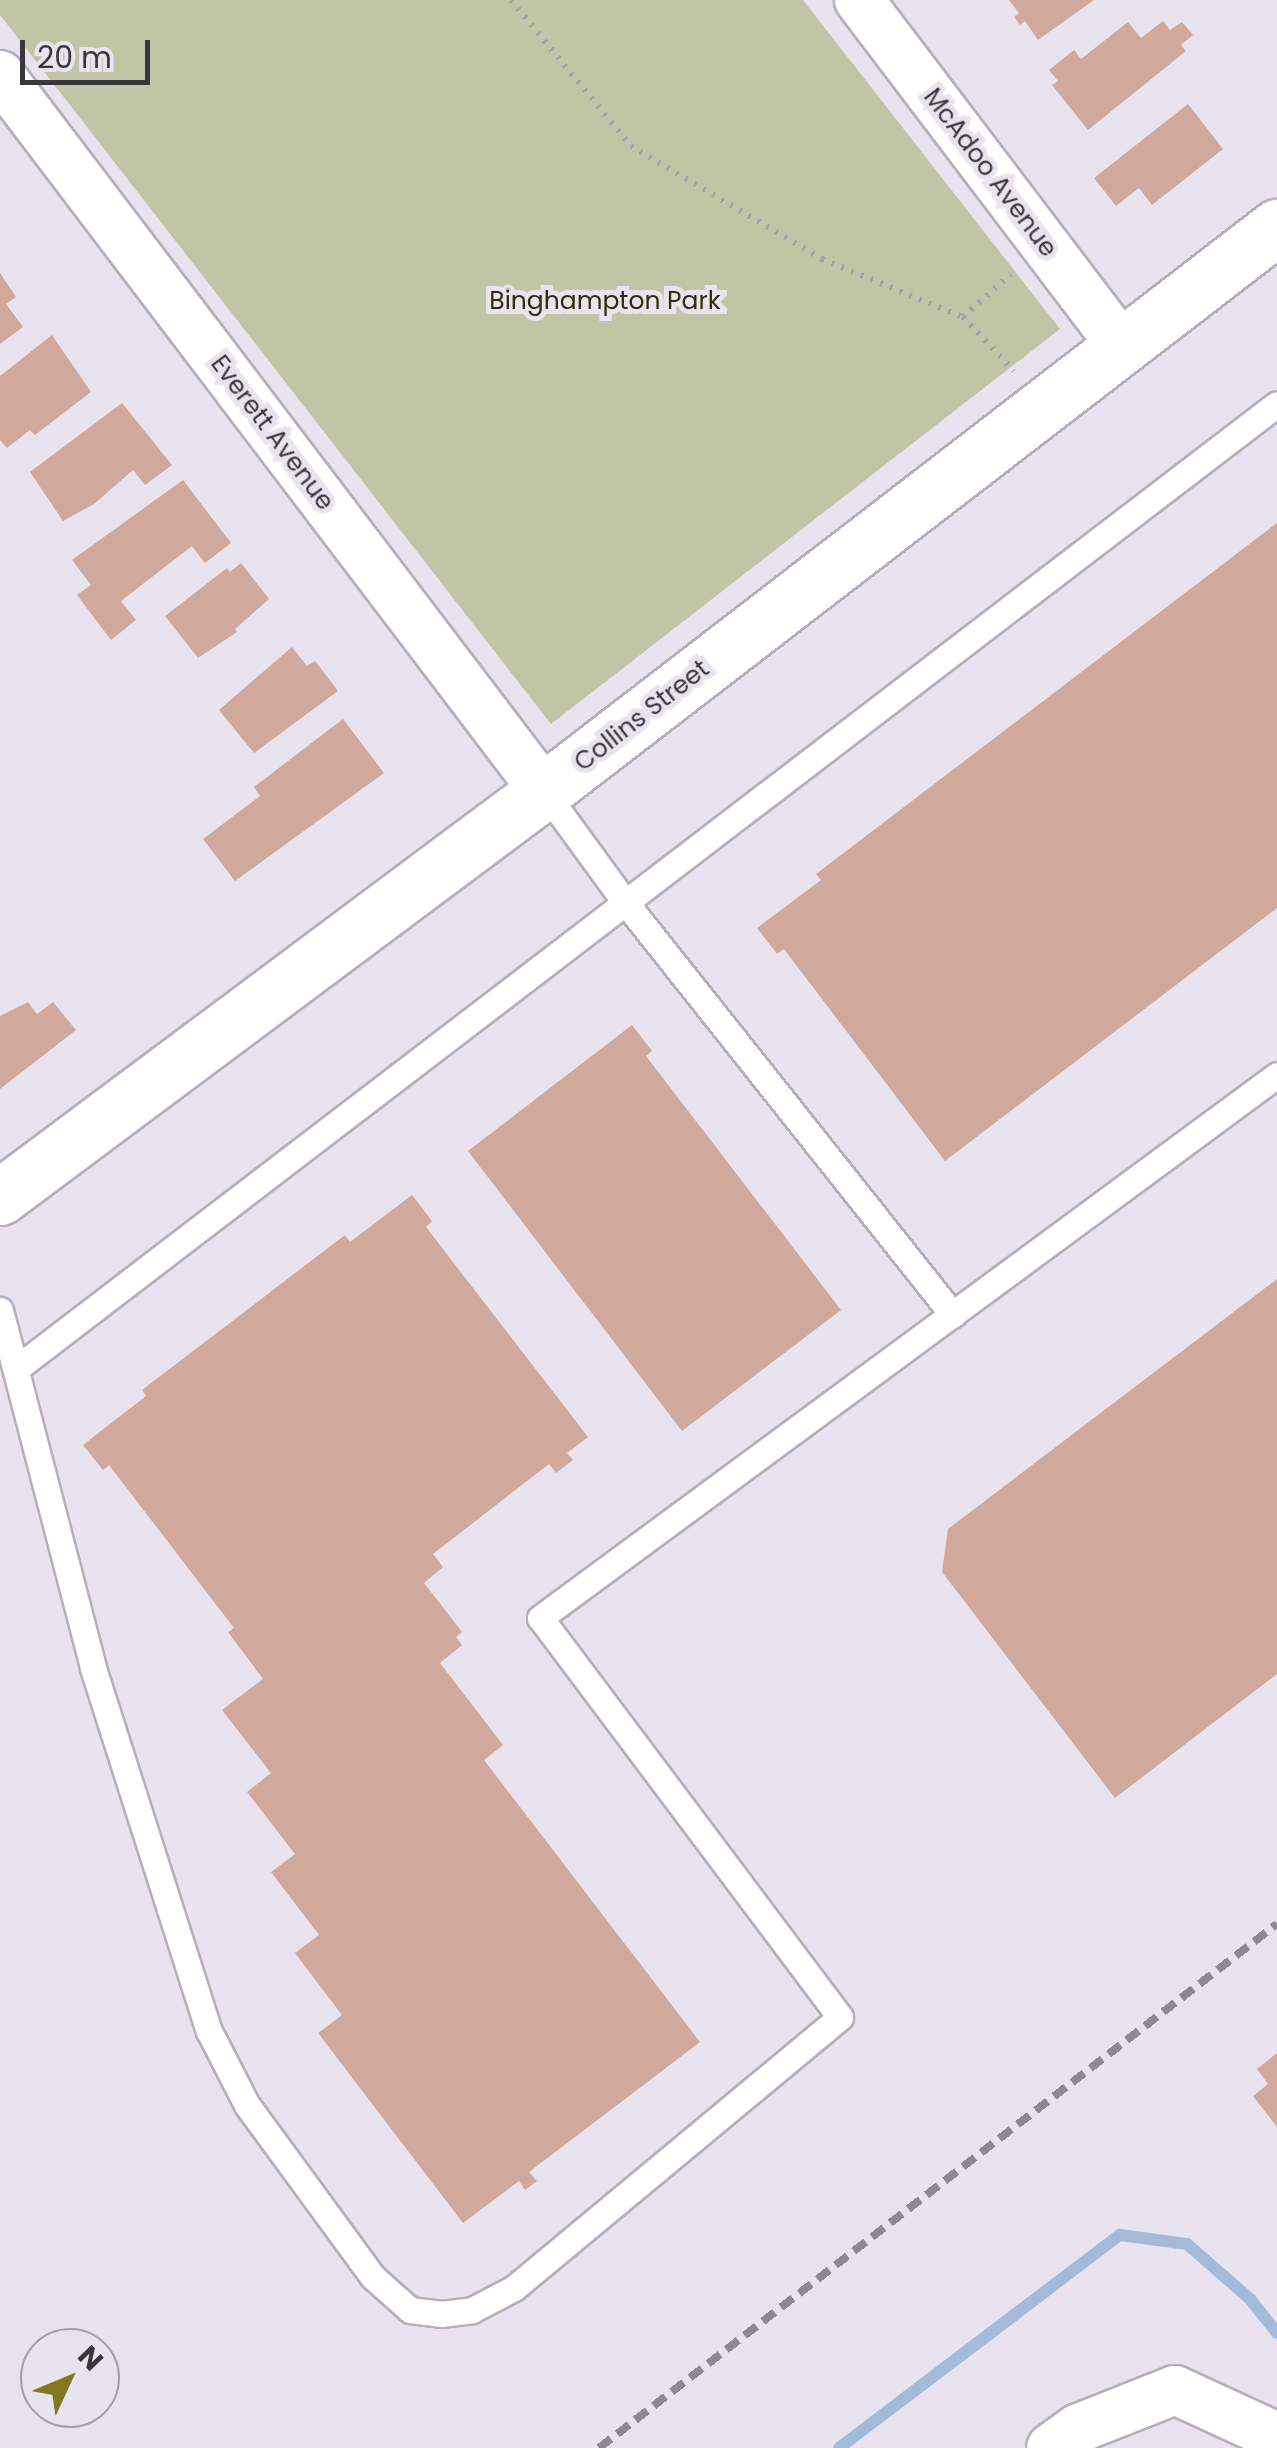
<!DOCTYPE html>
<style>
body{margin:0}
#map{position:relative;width:1277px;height:2448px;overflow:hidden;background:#e9e3ef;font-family:Poppins,sans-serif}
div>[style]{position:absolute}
.green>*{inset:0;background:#c0c5a6}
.stream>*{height:12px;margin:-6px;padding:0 6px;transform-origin:6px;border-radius:6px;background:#a4bad9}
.building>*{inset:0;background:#d0a89c}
.path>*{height:6px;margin-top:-3px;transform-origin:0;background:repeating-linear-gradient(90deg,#a4a0a9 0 2.5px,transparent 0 10.5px)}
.roads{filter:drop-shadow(2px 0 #b4afba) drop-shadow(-2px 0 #b4afba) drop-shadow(0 2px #b4afba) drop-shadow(0 -2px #b4afba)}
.lane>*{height:25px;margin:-12.5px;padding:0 12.5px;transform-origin:12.5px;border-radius:12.5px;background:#fff}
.street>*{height:48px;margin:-24px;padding:0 24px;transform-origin:24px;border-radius:24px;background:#fff}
.secondary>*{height:55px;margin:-27.5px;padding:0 27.5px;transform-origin:27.5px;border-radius:27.5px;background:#fff}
.rail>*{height:8px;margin-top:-4px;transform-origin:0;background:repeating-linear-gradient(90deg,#8d8991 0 15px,transparent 0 23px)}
span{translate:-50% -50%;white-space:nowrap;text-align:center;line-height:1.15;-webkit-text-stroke:10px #e9e3ef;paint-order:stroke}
.street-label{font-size:25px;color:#39373c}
.park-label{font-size:25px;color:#2c3002}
.north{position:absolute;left:20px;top:2328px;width:100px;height:100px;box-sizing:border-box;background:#e9e3ef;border:2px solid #a39ea7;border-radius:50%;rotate:46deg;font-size:28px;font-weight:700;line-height:40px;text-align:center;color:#39373c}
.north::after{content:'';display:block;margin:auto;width:35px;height:45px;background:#7f791f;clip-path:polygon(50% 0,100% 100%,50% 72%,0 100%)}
.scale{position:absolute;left:20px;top:40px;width:130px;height:45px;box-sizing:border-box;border:5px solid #39373c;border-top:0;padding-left:12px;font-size:30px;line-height:35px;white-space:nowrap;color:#39373c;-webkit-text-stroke:8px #e9e3ef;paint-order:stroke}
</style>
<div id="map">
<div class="green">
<div style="clip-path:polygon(0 0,803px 0,1060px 329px,551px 724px,0 15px)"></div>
</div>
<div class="stream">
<div style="left:839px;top:2448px;width:353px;rotate:-37.2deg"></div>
<div style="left:1120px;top:2235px;width:68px;rotate:7.7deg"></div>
<div style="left:1187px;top:2244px;width:84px;rotate:41.1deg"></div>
<div style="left:1250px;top:2299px;width:43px;rotate:51.5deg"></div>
</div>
<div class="building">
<div style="clip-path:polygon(1009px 0,1094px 0,1038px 40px,1025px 21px,1020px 25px,1014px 17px,1019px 13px)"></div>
<div style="clip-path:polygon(1163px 21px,1170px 30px,1182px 22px,1193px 35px,1181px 45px,1186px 51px,1088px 130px,1052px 85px,1058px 81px,1049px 70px,1074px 50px,1081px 59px,1128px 22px,1141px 38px)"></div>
<div style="clip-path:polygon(1188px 104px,1223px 149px,1152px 205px,1139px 188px,1116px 206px,1094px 178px)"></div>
<div style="clip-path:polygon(0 273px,16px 297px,6px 304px,23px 327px,0 344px)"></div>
<div style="clip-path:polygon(52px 335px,91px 392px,35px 435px,30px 430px,7px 448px,0 440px,0 376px)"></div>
<div style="clip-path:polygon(122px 403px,172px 465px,145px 485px,133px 470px,94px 504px,63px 521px,30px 472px)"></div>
<div style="clip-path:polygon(183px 480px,231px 543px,205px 563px,192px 546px,121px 601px,136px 620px,111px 640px,77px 595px,91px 585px,72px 560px)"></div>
<div style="clip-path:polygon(1277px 523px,1277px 908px,945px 1161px,784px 949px,777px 954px,757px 928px,821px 880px,816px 874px)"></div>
<div style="clip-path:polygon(241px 563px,269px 599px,235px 629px,237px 632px,198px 658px,165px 616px,227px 568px,230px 572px)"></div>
<div style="clip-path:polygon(292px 647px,307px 666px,315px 661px,338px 691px,254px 753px,219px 710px)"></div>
<div style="clip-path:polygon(343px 719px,384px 773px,235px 881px,203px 839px,260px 796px,254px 787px)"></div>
<div style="clip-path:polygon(28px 1002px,37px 1014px,53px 1002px,76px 1030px,0 1089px,0 1016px)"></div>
<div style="clip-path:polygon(632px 1025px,652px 1051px,646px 1056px,841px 1310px,682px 1431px,468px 1151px)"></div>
<div style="clip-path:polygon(412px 1195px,432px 1221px,426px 1227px,588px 1437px,567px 1453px,573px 1460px,556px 1473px,549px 1464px,433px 1554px,443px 1567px,424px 1583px,462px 1632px,456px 1637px,462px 1645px,440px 1663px,503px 1745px,484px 1760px,700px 2042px,529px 2172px,537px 2181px,525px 2190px,519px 2181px,463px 2223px,318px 2033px,342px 2015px,295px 1953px,319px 1935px,271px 1872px,295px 1854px,247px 1792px,271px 1773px,222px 1710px,263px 1679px,228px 1632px,234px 1628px,109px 1465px,103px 1470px,83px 1445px,146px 1396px,142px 1390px,345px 1235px,350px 1242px)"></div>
<div style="clip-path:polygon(1277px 1279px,1277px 1674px,1115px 1798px,942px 1572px,948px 1529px)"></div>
<div style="clip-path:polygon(1277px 2053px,1277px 2127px,1253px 2096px,1268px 2084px,1257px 2069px)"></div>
</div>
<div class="path">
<div style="left:511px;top:0;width:189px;rotate:50.6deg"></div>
<div style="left:631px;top:146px;width:222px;rotate:30.6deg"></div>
<div style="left:822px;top:259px;width:152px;rotate:22.4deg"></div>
<div style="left:963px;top:317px;width:74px;rotate:46.6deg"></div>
<div style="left:963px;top:317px;width:64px;rotate:-41.9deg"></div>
</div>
<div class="roads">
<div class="lane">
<div style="left:544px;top:791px;width:137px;rotate:53.9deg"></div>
<div style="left:625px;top:902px;width:527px;rotate:51.54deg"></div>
<div style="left:0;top:1310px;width:370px;rotate:75.4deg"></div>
<div style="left:93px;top:1668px;width:381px;rotate:72.3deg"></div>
<div style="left:209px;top:2031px;width:83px;rotate:62.8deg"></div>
<div style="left:247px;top:2105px;width:213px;rotate:53.8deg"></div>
<div style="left:373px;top:2277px;width:50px;rotate:41.7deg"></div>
<div style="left:410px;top:2310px;width:31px;rotate:7deg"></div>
<div style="left:441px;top:2314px;width:31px;rotate:-7deg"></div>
<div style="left:472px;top:2310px;width:47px;rotate:-27.6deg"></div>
<div style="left:514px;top:2288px;width:424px;rotate:-39.7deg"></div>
<div style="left:840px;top:2017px;width:499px;rotate:-126.9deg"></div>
<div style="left:540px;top:1618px;width:915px;rotate:-36.38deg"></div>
<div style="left:17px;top:1368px;width:1586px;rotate:-37.42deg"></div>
</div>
<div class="street">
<div style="left:859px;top:0;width:435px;rotate:52.8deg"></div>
<div style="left:0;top:75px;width:899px;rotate:52.77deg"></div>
<div style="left:1051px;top:2448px;width:34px;rotate:-36deg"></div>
<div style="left:1079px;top:2428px;width:103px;rotate:-21.6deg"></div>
<div style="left:1175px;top:2390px;width:112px;rotate:24.7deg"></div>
</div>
<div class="secondary">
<div style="left:0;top:1197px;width:679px;rotate:-36.73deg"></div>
<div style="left:544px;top:791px;width:925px;rotate:-37.58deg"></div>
</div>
</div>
<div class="rail">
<div style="left:599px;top:2448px;width:857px;rotate:-37.7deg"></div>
</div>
<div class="street-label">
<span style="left:990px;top:173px;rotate:53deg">McAdoo Avenue</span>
<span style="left:272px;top:433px;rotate:53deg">Everett Avenue</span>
<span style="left:642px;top:716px;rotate:-38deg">Collins Street</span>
</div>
<div class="park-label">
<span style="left:605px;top:301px">Binghampton Park</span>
</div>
<div class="north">N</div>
<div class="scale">20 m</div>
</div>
